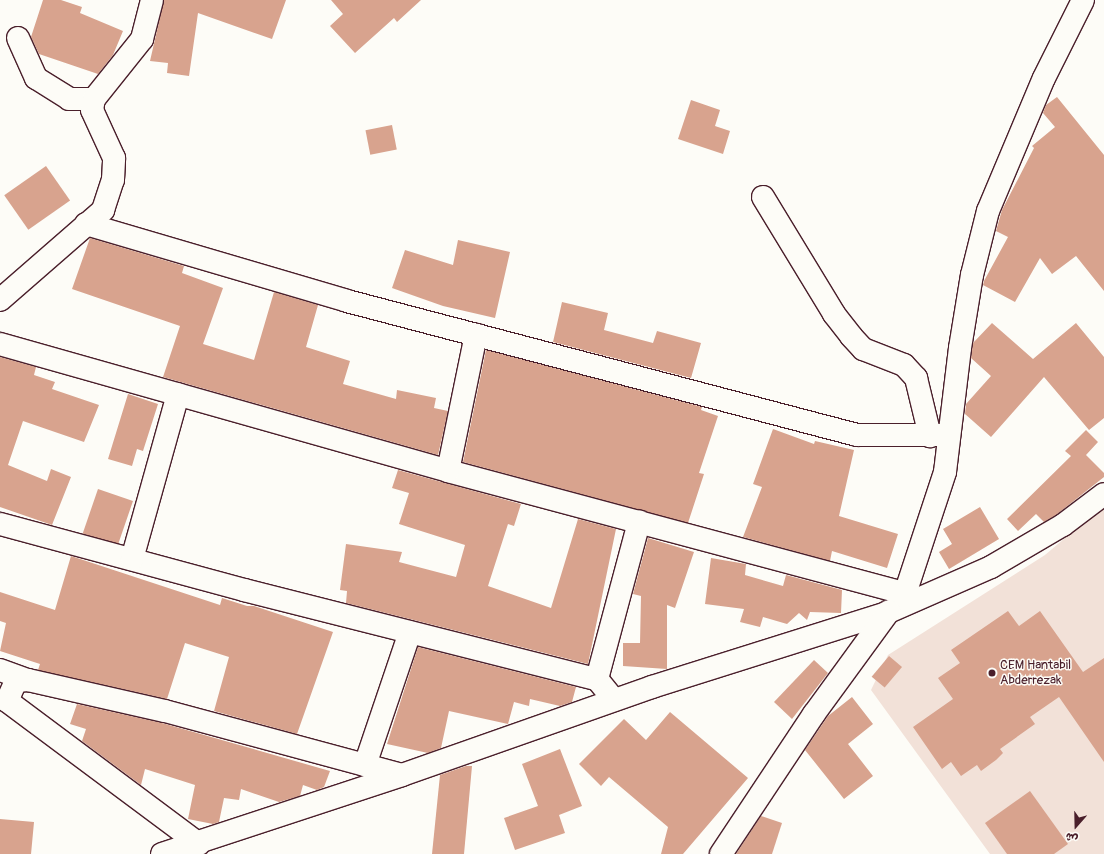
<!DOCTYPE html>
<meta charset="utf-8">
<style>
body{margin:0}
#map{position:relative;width:1104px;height:854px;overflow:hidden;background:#fdfcf7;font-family:Pangolin,"Playpen Sans Arabic",sans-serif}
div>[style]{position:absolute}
.built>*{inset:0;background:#f2e1d8}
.building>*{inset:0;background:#d8a38e;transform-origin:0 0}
.roads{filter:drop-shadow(1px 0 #4a1f2b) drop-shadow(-1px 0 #4a1f2b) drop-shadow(0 1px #4a1f2b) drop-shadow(0 -1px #4a1f2b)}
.minor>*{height:22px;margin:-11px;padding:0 11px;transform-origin:11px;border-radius:11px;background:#fdfcf7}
.dots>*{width:11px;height:11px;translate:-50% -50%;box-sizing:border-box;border:2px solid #fdfcf7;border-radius:50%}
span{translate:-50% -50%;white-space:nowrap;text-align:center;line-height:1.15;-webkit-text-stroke:3px #fdfcf7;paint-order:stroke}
.poi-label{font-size:13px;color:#4a1f2b}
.left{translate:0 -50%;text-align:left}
.north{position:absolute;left:1056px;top:806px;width:40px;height:40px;-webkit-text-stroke:3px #fdfcf7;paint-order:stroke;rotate:200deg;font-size:11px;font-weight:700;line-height:16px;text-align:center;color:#4a1f2b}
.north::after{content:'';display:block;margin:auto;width:14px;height:18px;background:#4a1f2b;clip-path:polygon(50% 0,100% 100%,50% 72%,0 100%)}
</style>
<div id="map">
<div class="built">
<div style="clip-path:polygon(1104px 505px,1104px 854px,990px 854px,871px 690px,888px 655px,1045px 555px)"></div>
</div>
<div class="building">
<div style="clip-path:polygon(43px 0,61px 0,82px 7px,80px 13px,123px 31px,113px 55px,98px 74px,39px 54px,31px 37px)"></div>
<div style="clip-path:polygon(164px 0,286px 0,272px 39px,198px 13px,189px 76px,167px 73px,168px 63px,150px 61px)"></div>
<div style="clip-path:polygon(331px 0,421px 0,397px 22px,394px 18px,355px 53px,330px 26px,343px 14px)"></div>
<div style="clip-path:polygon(1057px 97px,1104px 155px,1104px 291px,1076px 256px,1052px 274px,1040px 258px,1015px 302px,983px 285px,984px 281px,1008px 237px,996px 231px,1002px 210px,1034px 148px,1032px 146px,1055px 127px,1043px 113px,1046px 105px)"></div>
<div style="clip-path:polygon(691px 100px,720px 110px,715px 126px,730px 131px,723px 154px,678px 139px)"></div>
<div style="left:392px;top:125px;width:25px;height:27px;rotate:79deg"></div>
<div style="left:46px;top:166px;width:42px;height:51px;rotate:55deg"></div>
<div style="clip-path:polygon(90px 238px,184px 266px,182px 273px,223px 288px,203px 344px,254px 360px,274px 292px,318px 305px,306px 347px,350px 361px,343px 384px,396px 399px,397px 390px,436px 398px,434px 408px,448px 411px,438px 455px,163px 377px,180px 326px,72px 289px)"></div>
<div style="clip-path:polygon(458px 240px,510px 252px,495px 318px,443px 306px,392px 288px,405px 250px,453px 265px)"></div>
<div style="clip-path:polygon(562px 302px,608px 313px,604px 330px,653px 343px,657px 331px,701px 343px,691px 378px,553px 342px)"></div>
<div style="clip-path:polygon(992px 323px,1033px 359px,1076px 323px,1104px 357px,1104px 418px,1089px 430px,1044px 377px,991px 437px,965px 414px,966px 404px,991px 376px,971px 358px,973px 343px)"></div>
<div style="clip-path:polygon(486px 350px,702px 407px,701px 410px,718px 416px,699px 473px,704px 474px,688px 523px,463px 462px)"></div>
<div style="clip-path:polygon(0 357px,36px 367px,34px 375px,55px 382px,52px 389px,99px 405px,84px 442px,23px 421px,8px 465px,47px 481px,51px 469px,71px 477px,52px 525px,0 507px)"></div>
<div style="clip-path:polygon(128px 394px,158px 404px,143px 451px,137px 449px,132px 466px,108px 459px)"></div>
<div style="clip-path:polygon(773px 429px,814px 444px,815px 441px,854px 450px,839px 516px,898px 534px,887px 568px,832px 551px,830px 561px,743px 537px,762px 487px,753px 484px)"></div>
<div style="clip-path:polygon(1086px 430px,1098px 442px,1086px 455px,1104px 473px,1104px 477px,1056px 515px,1044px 522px,1036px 514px,1018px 531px,1007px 519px,1071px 456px,1065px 451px)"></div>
<div style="clip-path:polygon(398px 470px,521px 504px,514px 526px,508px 524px,488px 586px,551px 608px,578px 519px,616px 529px,588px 664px,346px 603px,347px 591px,340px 590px,346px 544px,402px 552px,399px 562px,456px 577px,465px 545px,399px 524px,409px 493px,392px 488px)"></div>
<div style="left:98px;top:489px;width:37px;height:47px;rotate:19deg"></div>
<div style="clip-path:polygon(980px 507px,999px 539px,949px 569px,939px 552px,952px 544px,943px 529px)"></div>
<div style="clip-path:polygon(648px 538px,694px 552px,675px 608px,667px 605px,667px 669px,623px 666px,623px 643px,640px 643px,641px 596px,633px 594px)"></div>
<div style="clip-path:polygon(71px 556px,220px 605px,222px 598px,247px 606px,254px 606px,333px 632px,297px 734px,214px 711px,229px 657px,185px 643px,167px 699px,38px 670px,40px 664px,0 651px,6px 623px,0 621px,0 592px,55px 610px)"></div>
<div style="clip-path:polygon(711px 558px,746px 564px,745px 575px,783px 586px,786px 575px,842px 590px,841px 613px,810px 612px,807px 620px,799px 613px,787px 624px,763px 617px,760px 627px,740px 622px,744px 609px,705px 604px)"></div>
<div style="clip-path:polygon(1008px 611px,1019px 626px,1040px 611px,1083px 672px,1104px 658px,1104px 762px,1059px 697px,1030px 717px,1035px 724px,1000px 749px,1003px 753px,996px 760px,981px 771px,977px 765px,961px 776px,951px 762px,942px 769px,913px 727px,953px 699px,938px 678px,960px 663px,951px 650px)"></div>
<div style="clip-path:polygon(418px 647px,576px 687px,572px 702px,560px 706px,530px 699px,529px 706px,514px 702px,508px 724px,449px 711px,441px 748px,428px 753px,387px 744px)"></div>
<div style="left:889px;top:656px;width:17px;height:27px;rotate:40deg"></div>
<div style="clip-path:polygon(814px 660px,828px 673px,792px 719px,774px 702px)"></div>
<div style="clip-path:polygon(852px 697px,873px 724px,848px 744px,873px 776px,844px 799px,805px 750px,828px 716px)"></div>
<div style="clip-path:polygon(77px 704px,162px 723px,330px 771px,324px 787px,317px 790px,303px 785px,300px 796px,279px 802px,241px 789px,239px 800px,224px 798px,219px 822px,213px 824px,188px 819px,195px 785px,145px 769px,141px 785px,82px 741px,86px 729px,70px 724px)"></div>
<div style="clip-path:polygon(670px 712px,748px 778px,683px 854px,661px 854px,668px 827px,609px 777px,601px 786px,579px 764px,624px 719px,646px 740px)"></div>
<div style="clip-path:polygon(560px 749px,582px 806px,559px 815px,565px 833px,515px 850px,504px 818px,538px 806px,522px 764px)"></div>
<div style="clip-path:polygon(466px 766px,472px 766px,464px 854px,432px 854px,440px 775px)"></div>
<div style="clip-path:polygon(1030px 791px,1068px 844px,1054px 854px,1007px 854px,985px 823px)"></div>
<div style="clip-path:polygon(761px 816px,782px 823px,772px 854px,736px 854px)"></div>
<div style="clip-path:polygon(0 819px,34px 822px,31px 854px,0 854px)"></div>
</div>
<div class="roads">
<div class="minor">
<div style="left:18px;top:38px;width:44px;rotate:65.8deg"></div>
<div style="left:36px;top:78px;width:39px;rotate:32deg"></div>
<div style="left:69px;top:99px;width:25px"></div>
<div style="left:763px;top:197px;width:137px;rotate:58.7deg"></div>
<div style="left:834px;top:314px;width:28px;rotate:52deg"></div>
<div style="left:851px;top:336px;width:18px;rotate:47deg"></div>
<div style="left:863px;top:349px;width:44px;rotate:21.3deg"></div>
<div style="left:904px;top:365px;width:18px;rotate:47deg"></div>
<div style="left:916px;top:378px;width:60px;rotate:76.4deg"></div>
<div style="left:86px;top:224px;width:272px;rotate:16.4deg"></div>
<div style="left:347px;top:301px;width:527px;rotate:14.72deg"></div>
<div style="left:857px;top:435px;width:92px"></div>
<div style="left:0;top:300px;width:137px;rotate:-41.1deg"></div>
<div style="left:103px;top:210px;width:32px;rotate:-72deg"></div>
<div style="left:113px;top:180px;width:22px;rotate:-87deg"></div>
<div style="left:114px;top:158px;width:53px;rotate:-114.6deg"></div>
<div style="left:92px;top:110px;width:11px;rotate:-80deg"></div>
<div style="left:94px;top:99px;width:77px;rotate:-51.3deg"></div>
<div style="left:142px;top:39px;width:40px;rotate:-75.6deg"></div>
<div style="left:0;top:344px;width:466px;rotate:15.8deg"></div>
<div style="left:448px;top:471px;width:474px;rotate:15deg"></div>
<div style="left:448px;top:471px;width:139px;rotate:-78.4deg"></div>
<div style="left:0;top:524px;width:253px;rotate:15.1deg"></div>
<div style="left:244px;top:590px;width:364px;rotate:14.2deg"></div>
<div style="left:597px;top:679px;width:27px;rotate:51deg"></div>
<div style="left:132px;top:559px;width:171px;rotate:-74.4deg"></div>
<div style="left:901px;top:606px;width:141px;rotate:-71.8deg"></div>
<div style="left:945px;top:472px;width:125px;rotate:-83.1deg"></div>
<div style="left:960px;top:348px;width:74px;rotate:-80.7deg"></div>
<div style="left:972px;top:275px;width:66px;rotate:-76deg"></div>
<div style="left:988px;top:211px;width:144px;rotate:-67.2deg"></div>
<div style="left:1044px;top:78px;width:87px;rotate:-63.4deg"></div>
<div style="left:0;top:670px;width:30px;rotate:20deg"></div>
<div style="left:597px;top:679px;width:163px;rotate:-75deg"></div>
<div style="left:365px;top:765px;width:140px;rotate:-71.3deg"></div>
<div style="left:199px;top:844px;width:239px;rotate:-143.3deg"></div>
<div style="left:7px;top:701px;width:22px;rotate:-66deg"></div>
<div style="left:16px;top:681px;width:12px;rotate:-5deg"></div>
<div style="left:28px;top:680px;width:140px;rotate:12.8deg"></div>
<div style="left:165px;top:711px;width:245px;rotate:15.1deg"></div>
<div style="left:162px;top:854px;width:253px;rotate:-18.2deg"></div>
<div style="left:402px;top:775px;width:265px;rotate:-19.4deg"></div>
<div style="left:652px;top:687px;width:243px;rotate:-17.5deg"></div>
<div style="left:884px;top:614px;width:117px;rotate:-23.7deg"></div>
<div style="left:991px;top:567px;width:83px;rotate:-30.3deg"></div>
<div style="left:1063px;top:525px;width:51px;rotate:-37.1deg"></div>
<div style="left:721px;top:854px;width:168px;rotate:-56.4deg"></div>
<div style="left:814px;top:714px;width:127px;rotate:-53.9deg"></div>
</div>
</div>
<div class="dots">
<div style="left:992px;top:673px;background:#4a1f2b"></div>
</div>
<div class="poi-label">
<span class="left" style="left:1000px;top:673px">CEM Hantabil<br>Abderrezak</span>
</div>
<div class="north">ش</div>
</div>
